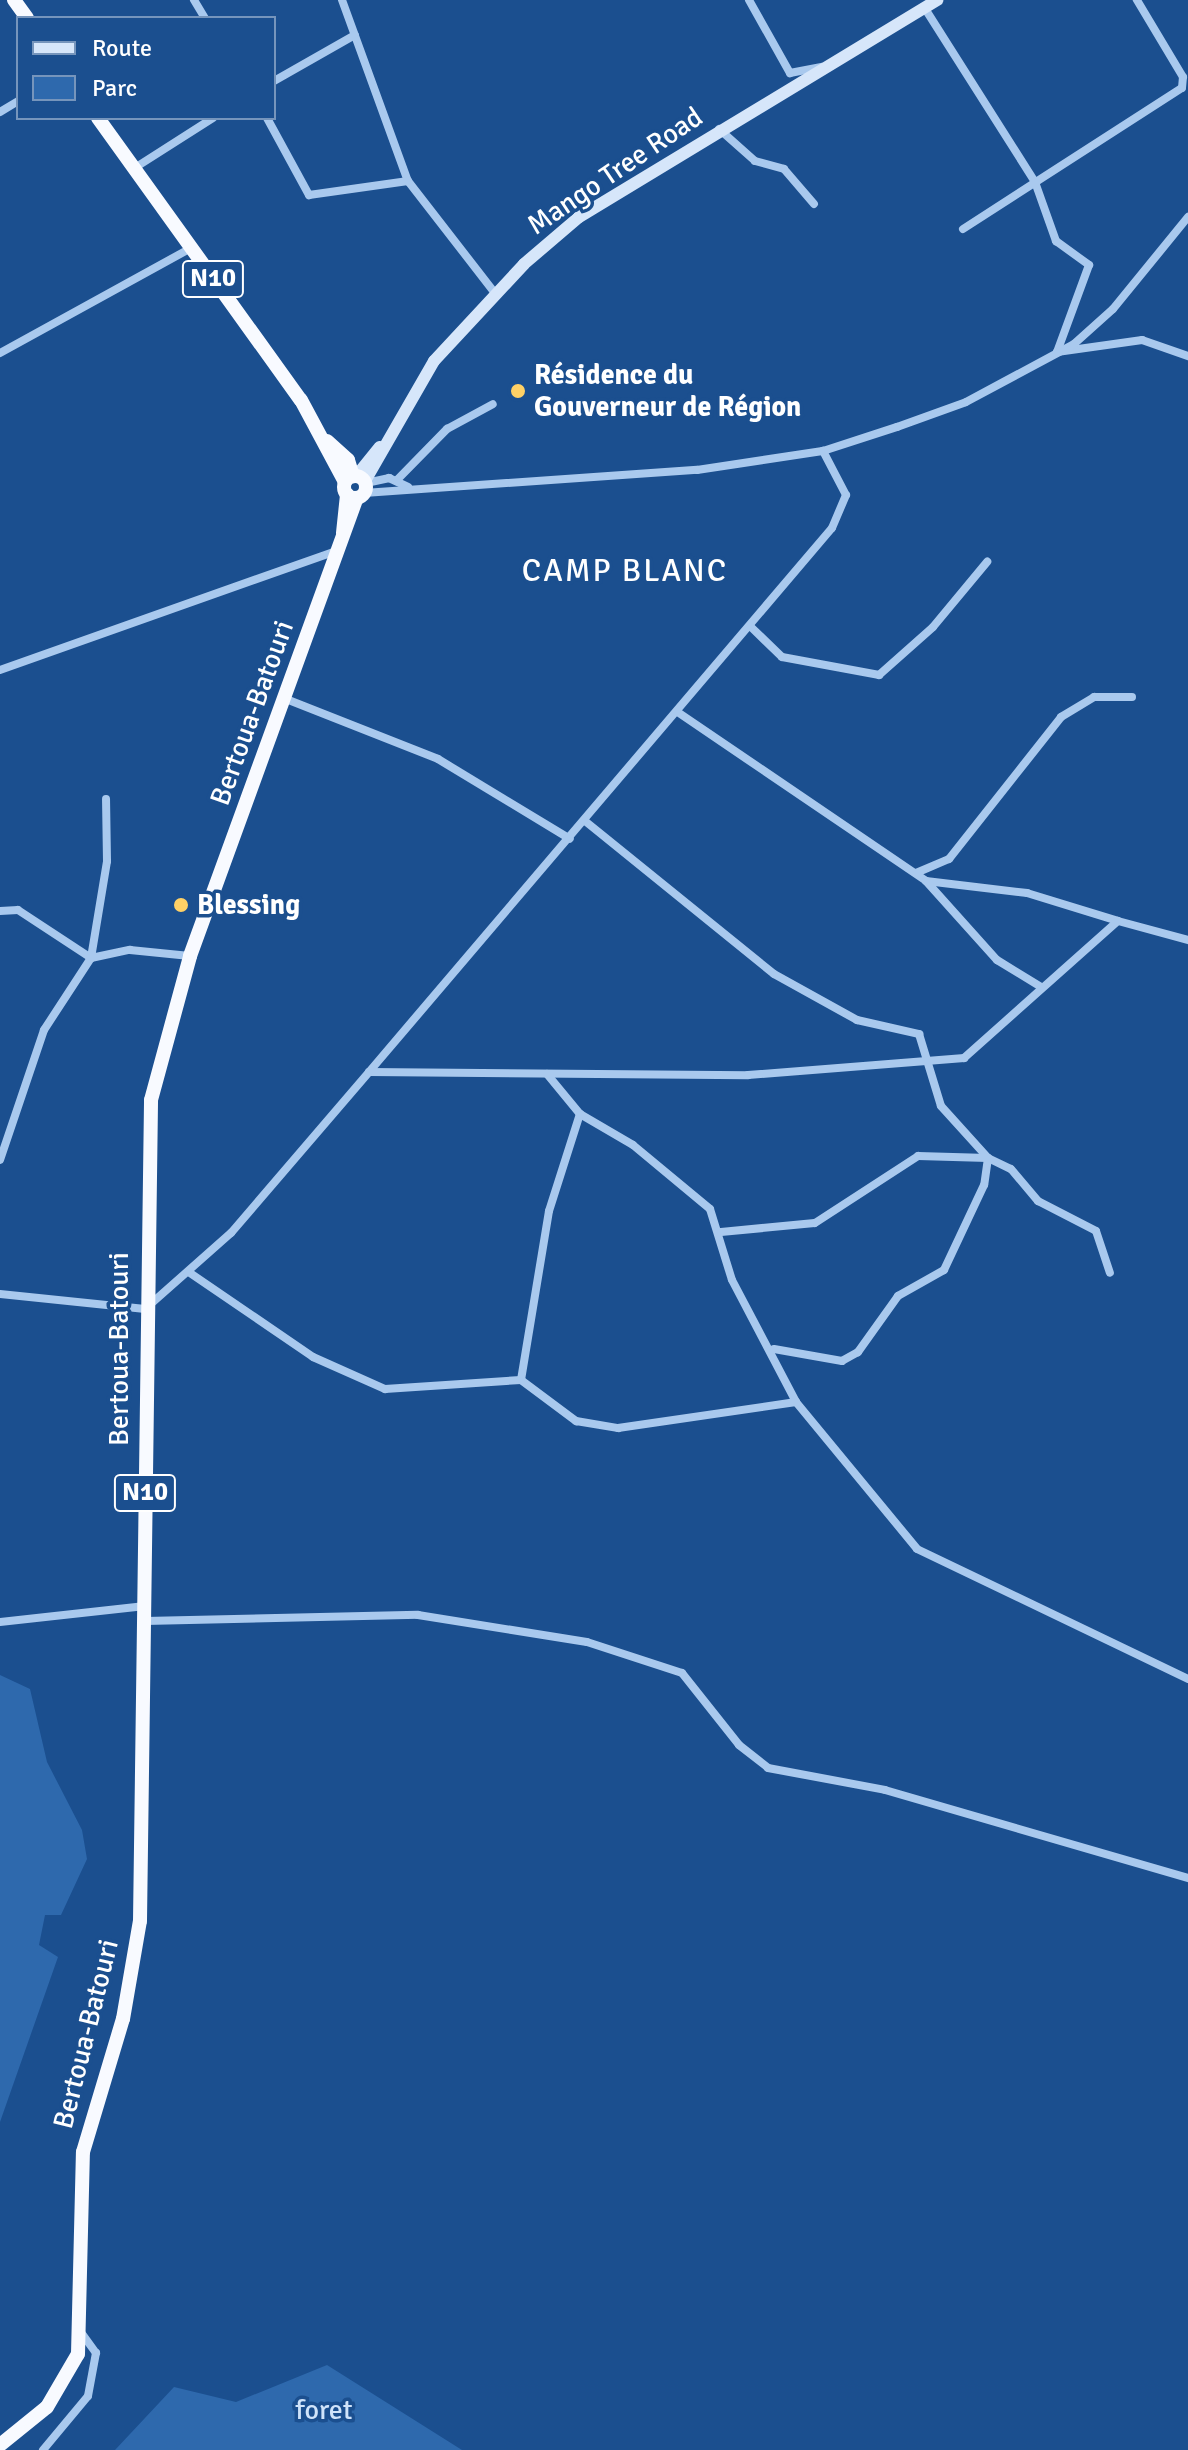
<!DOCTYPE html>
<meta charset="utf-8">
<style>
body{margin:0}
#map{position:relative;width:1188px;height:2450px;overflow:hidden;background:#1b4f8f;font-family:Signika,sans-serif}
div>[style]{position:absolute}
.green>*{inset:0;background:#2e69ad}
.minor>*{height:8px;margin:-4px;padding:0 4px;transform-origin:4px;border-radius:4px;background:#a9c9ee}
.secondary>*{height:12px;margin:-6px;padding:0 6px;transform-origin:6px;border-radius:6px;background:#d6e6fa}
.trunk>*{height:14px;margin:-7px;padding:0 7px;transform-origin:7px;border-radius:7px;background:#f8faff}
.trunk>.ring{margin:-7px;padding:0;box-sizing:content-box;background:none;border:14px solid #f8faff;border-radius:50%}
.dots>*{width:22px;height:22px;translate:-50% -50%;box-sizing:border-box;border:4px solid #1b4f8f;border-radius:50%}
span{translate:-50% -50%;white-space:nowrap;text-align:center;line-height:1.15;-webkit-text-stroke:7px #1b4f8f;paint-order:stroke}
.shield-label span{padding:2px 6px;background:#1b4f8f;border:2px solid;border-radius:6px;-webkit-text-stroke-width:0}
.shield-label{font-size:26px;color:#fff;font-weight:700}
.street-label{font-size:28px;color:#fff}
.poi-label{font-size:28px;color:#fff;font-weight:700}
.left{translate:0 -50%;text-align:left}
.park-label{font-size:28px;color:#cfe3fa}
.quarter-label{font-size:32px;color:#fff;letter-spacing:2px}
.legend{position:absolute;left:16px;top:16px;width:260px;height:104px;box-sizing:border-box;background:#1b4f8f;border:2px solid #7695bc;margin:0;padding:10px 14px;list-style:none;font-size:24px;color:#fff}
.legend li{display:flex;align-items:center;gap:16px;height:40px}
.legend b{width:40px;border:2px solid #7695bc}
</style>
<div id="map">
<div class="green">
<div style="clip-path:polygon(0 1675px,30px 1689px,47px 1762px,82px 1830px,87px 1859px,61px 1915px,45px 1915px,39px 1945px,58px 1957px,0 2122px)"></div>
<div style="clip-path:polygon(327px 2365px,462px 2450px,115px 2450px,174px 2387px,236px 2402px)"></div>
</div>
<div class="minor">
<div style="left:194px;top:0;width:21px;rotate:59deg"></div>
<div style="left:342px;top:0;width:193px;rotate:70deg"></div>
<div style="left:408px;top:181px;width:142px;rotate:52.2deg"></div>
<div style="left:749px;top:0;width:84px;rotate:60.7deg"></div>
<div style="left:790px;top:73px;width:32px;rotate:-11deg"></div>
<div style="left:924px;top:7px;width:207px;rotate:57.6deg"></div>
<div style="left:1035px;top:182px;width:63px;rotate:70.4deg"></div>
<div style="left:1056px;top:241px;width:41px;rotate:36deg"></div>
<div style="left:1089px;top:265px;width:93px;rotate:110.2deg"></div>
<div style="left:1057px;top:352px;width:86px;rotate:-8deg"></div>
<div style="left:1142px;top:340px;width:49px;rotate:19.2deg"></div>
<div style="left:274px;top:81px;width:93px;rotate:-29.6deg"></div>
<div style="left:0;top:112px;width:21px;rotate:-31deg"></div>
<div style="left:267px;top:118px;width:88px;rotate:61.4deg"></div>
<div style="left:309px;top:195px;width:100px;rotate:-8deg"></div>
<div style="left:719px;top:129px;width:48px;rotate:41.6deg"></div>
<div style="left:755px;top:161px;width:30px;rotate:15deg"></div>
<div style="left:784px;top:169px;width:46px;rotate:49.4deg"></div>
<div style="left:133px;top:169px;width:95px;rotate:-32.5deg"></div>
<div style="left:963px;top:229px;width:260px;rotate:-32.8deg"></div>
<div style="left:1182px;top:88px;width:11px;rotate:-85deg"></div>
<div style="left:1183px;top:77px;width:90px;rotate:-120.9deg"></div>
<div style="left:0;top:353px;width:218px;rotate:-28.8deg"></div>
<div style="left:396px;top:481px;width:73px;rotate:-45.6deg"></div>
<div style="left:447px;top:429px;width:52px;rotate:-28.5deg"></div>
<div style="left:366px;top:483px;width:24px;rotate:-12deg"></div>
<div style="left:389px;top:478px;width:21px;rotate:25deg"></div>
<div style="left:364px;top:493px;width:334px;rotate:-4deg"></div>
<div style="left:697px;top:470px;width:127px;rotate:-8.6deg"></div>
<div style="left:823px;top:451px;width:78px;rotate:-18deg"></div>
<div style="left:897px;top:427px;width:73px;rotate:-19.9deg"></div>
<div style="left:966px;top:402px;width:123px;rotate:-28.2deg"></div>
<div style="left:1074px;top:344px;width:52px;rotate:-41.9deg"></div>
<div style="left:1113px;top:309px;width:119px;rotate:-50.8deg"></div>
<div style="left:751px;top:627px;width:43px;rotate:44.1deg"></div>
<div style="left:782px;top:657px;width:99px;rotate:10.5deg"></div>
<div style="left:879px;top:675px;width:72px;rotate:-41.6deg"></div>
<div style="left:933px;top:627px;width:85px;rotate:-50.3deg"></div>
<div style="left:0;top:670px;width:359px;rotate:-19.5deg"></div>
<div style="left:286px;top:699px;width:163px;rotate:21.5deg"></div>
<div style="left:438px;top:759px;width:154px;rotate:31.2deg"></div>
<div style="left:679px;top:713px;width:299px;rotate:34.2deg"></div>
<div style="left:926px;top:881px;width:102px;rotate:6.8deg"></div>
<div style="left:1027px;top:893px;width:95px;rotate:17.1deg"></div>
<div style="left:585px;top:821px;width:243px;rotate:39deg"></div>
<div style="left:774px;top:974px;width:95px;rotate:29deg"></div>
<div style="left:857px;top:1020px;width:64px;rotate:12.7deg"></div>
<div style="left:919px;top:1034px;width:75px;rotate:73deg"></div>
<div style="left:941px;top:1106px;width:70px;rotate:47.9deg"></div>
<div style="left:988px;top:1158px;width:27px;rotate:98deg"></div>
<div style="left:984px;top:1185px;width:94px;rotate:115.2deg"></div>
<div style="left:944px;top:1270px;width:53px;rotate:150.5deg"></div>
<div style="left:898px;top:1296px;width:69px;rotate:125.5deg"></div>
<div style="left:858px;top:1352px;width:18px;rotate:151deg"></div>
<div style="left:842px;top:1361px;width:69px;rotate:-170deg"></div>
<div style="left:916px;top:873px;width:36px;rotate:-23deg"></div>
<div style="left:949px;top:859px;width:181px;rotate:-51.7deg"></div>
<div style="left:1061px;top:717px;width:39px;rotate:-31deg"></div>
<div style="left:1094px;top:697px;width:38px"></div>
<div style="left:926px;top:881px;width:106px;rotate:48.1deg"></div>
<div style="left:997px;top:960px;width:52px;rotate:31.5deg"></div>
<div style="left:0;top:911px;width:18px;rotate:-3deg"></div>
<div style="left:18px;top:910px;width:87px;rotate:33.3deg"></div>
<div style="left:91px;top:958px;width:98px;rotate:-80.6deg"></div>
<div style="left:107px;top:861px;width:62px;rotate:-90.9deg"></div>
<div style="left:369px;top:1072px;width:714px;rotate:-49.6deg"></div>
<div style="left:832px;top:528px;width:36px;rotate:-67deg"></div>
<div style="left:846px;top:495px;width:50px;rotate:-117.6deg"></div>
<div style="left:547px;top:1074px;width:52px;rotate:50.5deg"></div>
<div style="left:580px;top:1114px;width:61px;rotate:30.3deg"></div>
<div style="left:633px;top:1145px;width:100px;rotate:39.7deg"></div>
<div style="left:710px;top:1209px;width:74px;rotate:72.8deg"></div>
<div style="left:732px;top:1280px;width:138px;rotate:62.3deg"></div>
<div style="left:796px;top:1402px;width:190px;rotate:50.5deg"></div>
<div style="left:917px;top:1549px;width:301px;rotate:25.6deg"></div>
<div style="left:0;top:1160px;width:137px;rotate:-71.3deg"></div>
<div style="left:44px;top:1030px;width:86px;rotate:-56.9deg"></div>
<div style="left:91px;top:958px;width:40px;rotate:-12deg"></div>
<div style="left:130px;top:950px;width:60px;rotate:5.7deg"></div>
<div style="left:721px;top:1232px;width:94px;rotate:-5.5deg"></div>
<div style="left:815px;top:1223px;width:123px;rotate:-33deg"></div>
<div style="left:918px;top:1156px;width:70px;rotate:1.6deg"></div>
<div style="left:988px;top:1158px;width:25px;rotate:26deg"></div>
<div style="left:1011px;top:1169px;width:42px;rotate:49.8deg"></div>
<div style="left:1038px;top:1201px;width:65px;rotate:27.3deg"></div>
<div style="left:1096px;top:1231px;width:44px;rotate:71.6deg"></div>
<div style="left:190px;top:1273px;width:149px;rotate:34.3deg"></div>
<div style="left:313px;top:1357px;width:79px;rotate:24deg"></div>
<div style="left:385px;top:1389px;width:136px;rotate:-3.8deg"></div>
<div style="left:521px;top:1380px;width:69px;rotate:36.7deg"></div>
<div style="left:576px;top:1421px;width:43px;rotate:9.5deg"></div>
<div style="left:618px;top:1428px;width:180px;rotate:-8.3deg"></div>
<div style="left:0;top:1294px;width:146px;rotate:5.9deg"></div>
<div style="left:145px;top:1309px;width:115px;rotate:-41.5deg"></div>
<div style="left:231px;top:1233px;width:212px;rotate:-49.4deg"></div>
<div style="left:369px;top:1072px;width:379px;rotate:0.5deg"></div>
<div style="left:748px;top:1075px;width:217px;rotate:-4.5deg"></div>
<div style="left:964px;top:1058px;width:206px;rotate:-41.7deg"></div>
<div style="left:1118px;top:921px;width:73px;rotate:15.2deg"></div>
<div style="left:521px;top:1380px;width:171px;rotate:-80.6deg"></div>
<div style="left:549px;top:1211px;width:102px;rotate:-72.3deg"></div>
<div style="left:145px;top:1621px;width:273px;rotate:-1.3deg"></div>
<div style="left:418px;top:1615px;width:171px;rotate:9.1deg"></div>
<div style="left:587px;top:1642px;width:100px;rotate:18.1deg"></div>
<div style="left:682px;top:1673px;width:92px;rotate:51.6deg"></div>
<div style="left:739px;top:1745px;width:37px;rotate:38deg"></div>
<div style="left:768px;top:1768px;width:119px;rotate:10.6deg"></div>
<div style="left:885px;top:1790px;width:316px;rotate:16.2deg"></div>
<div style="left:0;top:1622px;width:146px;rotate:-6.3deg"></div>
<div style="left:43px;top:2450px;width:70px;rotate:-50.2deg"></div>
<div style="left:88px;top:2396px;width:44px;rotate:-79.5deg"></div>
<div style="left:96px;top:2353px;width:27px;rotate:-126deg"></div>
</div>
<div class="secondary">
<div style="left:357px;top:475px;width:36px;rotate:-51deg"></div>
<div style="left:365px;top:481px;width:138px;rotate:-60.1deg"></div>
<div style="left:434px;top:361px;width:132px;rotate:-47.1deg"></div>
<div style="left:524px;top:264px;width:72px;rotate:-40.5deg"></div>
<div style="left:579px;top:217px;width:419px;rotate:-31.2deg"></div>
</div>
<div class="trunk">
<div style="left:14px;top:0;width:22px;rotate:54deg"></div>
<div style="left:98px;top:118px;width:347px;rotate:54.3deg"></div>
<div style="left:301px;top:400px;width:93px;rotate:61.8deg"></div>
<div style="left:327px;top:441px;width:28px;rotate:42deg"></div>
<div style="left:348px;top:460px;width:17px;rotate:73deg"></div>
<div class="ring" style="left:344px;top:476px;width:8px;height:8px"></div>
<div style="left:343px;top:533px;width:39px;rotate:-84deg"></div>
<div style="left:0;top:2445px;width:60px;rotate:-39deg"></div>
<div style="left:47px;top:2407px;width:61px;rotate:-59.7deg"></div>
<div style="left:78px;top:2354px;width:202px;rotate:-88.6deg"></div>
<div style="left:83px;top:2152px;width:139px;rotate:-73.3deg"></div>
<div style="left:123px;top:2019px;width:99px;rotate:-80.2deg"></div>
<div style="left:140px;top:1921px;width:821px;rotate:-89.23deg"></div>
<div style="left:151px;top:1100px;width:149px;rotate:-74.8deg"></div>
<div style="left:190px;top:956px;width:487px;rotate:-70deg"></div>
</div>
<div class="dots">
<div style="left:518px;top:391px;background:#ffd166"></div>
<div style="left:181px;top:905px;background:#ffd166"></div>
</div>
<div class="shield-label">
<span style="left:213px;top:279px">N10</span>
<span style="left:145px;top:1493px">N10</span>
</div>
<div class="street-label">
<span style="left:615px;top:171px;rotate:-34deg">Mango Tree Road</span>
<span style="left:252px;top:713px;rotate:-70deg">Bertoua-Batouri</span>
<span style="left:119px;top:1349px;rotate:-90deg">Bertoua-Batouri</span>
<span style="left:86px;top:2034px;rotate:-76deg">Bertoua-Batouri</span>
</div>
<div class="poi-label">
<span class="left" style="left:534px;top:391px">Résidence du<br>Gouverneur de Région</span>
<span class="left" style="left:197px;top:905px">Blessing</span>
</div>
<div class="park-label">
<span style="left:324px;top:2410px">foret</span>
</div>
<div class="quarter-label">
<span style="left:625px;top:571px">CAMP BLANC</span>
</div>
<ul class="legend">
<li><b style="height:10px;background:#d6e6fa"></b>Route</li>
<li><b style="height:22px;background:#2e69ad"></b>Parc</li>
</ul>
</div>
